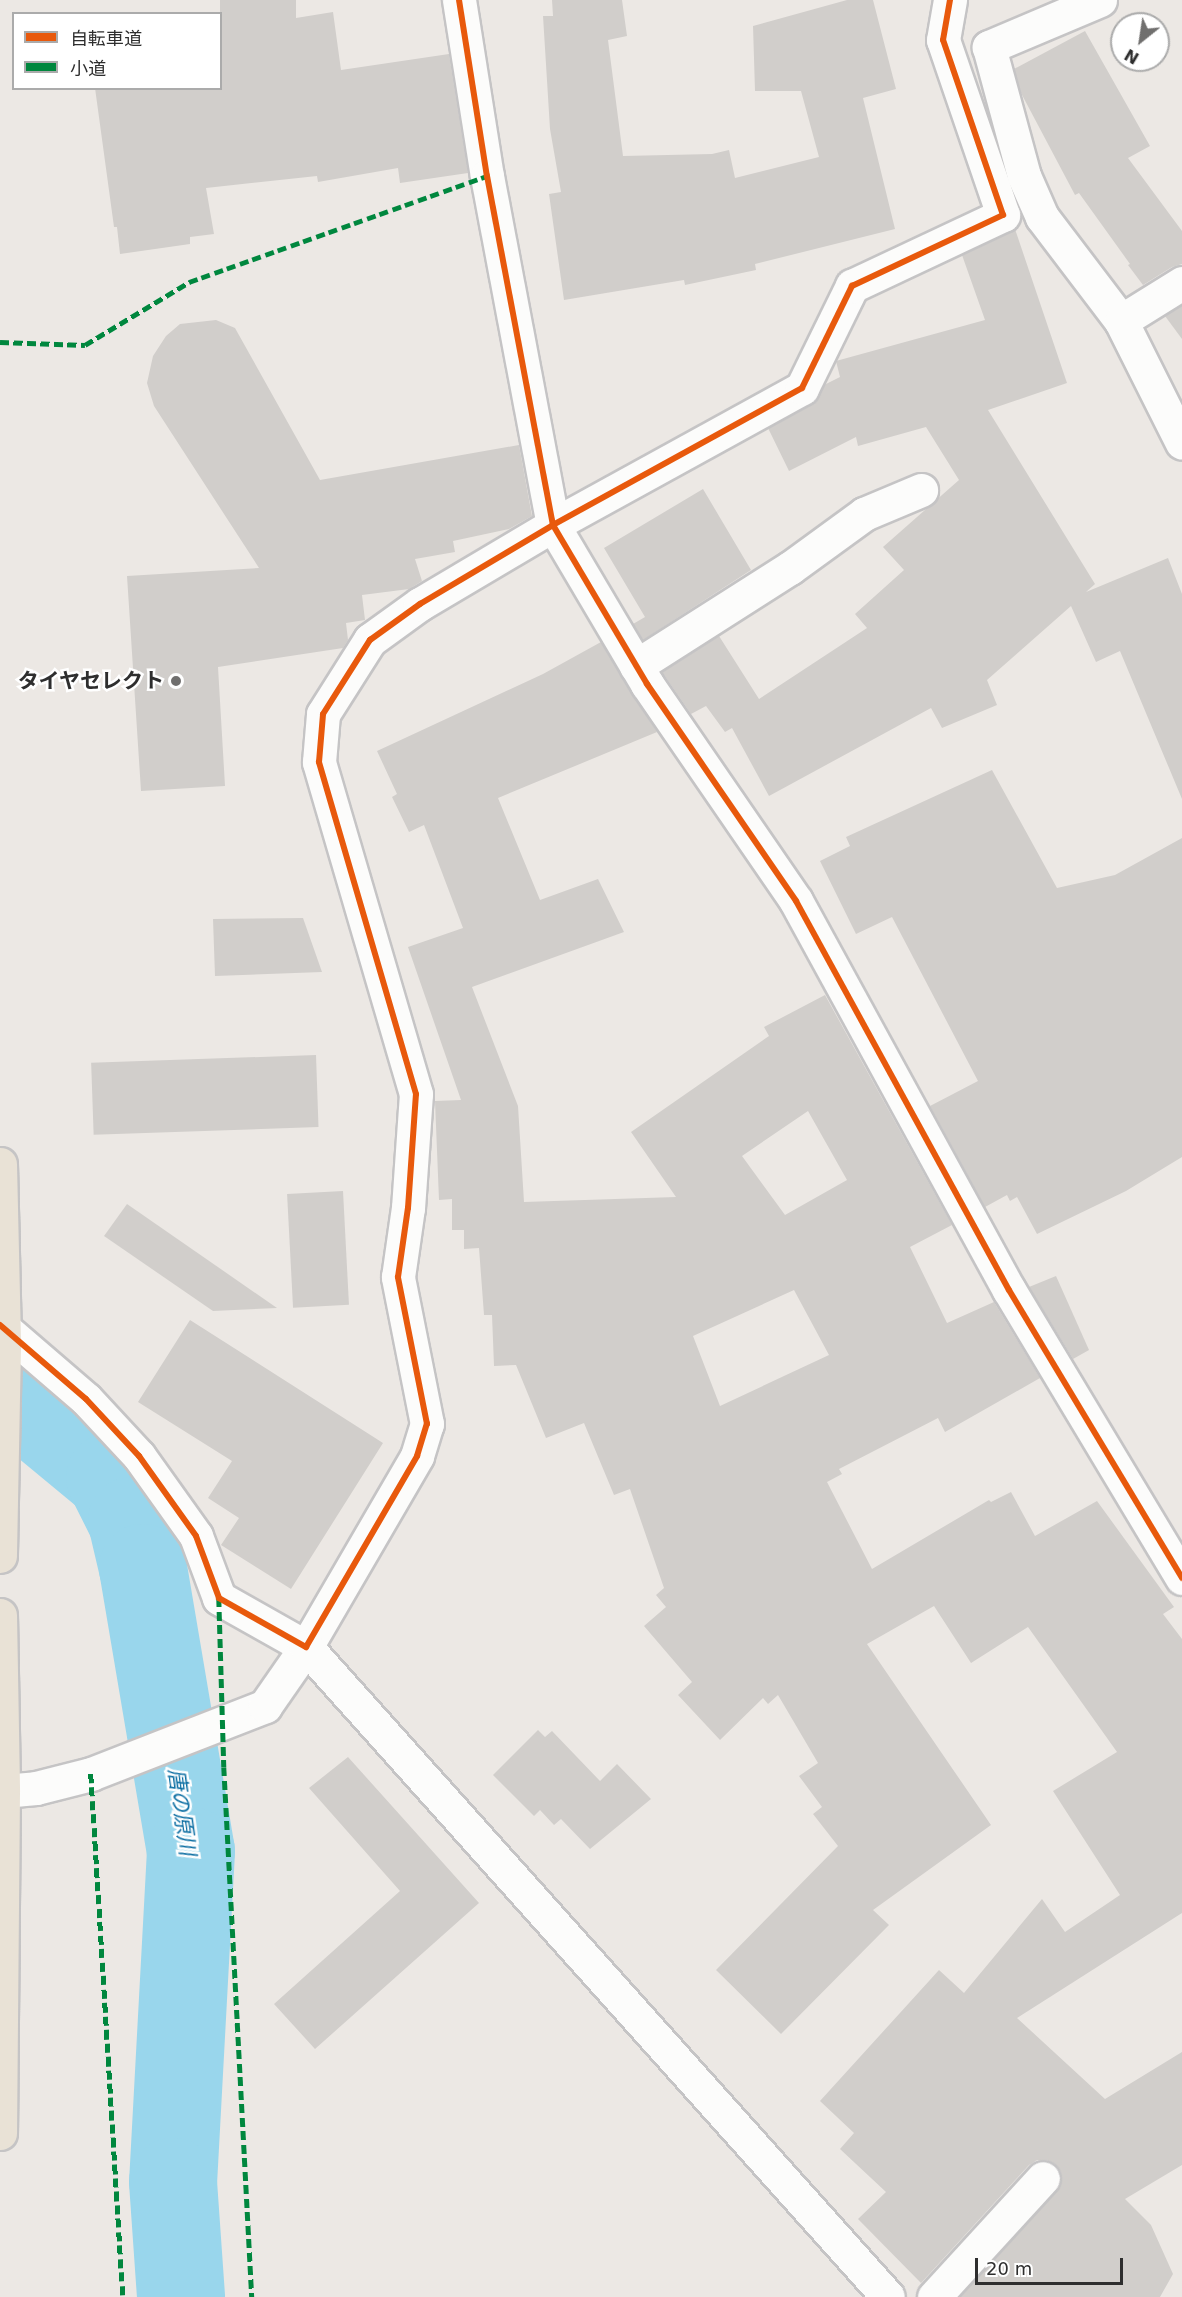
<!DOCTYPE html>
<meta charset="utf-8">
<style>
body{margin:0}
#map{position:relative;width:1182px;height:2297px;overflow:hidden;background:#ece8e4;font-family:"DejaVu Sans","Noto Sans JP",sans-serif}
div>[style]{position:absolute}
.river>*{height:88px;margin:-44px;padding:0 44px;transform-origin:44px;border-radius:44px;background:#99d6ec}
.building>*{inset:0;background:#d1cecb;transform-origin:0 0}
.roads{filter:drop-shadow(2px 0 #c5c4c5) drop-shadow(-2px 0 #c5c4c5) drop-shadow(0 2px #c5c4c5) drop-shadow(0 -2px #c5c4c5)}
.minor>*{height:33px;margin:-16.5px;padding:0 16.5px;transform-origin:16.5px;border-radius:16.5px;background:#fcfcfb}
.trunk>*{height:33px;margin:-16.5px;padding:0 16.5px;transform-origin:16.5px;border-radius:16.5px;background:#e9e2d6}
.quiet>*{height:4.5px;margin-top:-2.25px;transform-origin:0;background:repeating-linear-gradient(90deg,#00873e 0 9px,transparent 0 13.5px)}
.cycleway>*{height:6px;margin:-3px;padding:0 3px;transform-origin:3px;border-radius:3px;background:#e8590c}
.dots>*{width:16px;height:16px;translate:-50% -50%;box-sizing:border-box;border:3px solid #fff;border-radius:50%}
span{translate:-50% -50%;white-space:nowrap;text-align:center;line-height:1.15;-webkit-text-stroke:5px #fff;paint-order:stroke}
.poi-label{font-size:21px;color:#2e2e2e;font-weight:700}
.right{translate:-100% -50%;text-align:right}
.water-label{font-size:22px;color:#0d6fa3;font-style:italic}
.legend{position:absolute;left:12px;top:12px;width:210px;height:78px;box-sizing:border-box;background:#fff;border:2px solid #ababab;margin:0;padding:8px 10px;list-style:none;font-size:18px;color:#2e2e2e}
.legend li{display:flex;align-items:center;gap:12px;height:30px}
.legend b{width:30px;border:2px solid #ababab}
.north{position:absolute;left:1110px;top:12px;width:60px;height:60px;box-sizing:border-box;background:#fff;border:2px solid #ababab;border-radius:50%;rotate:210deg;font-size:16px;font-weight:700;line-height:24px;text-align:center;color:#2e2e2e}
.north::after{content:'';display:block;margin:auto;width:21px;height:27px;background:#706f6e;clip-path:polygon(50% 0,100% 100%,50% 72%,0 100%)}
.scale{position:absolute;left:975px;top:2258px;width:148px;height:27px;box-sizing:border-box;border:3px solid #2e2e2e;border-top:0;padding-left:8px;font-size:18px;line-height:21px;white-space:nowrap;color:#2e2e2e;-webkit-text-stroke:4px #fff;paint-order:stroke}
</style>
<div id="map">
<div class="river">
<div style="left:0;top:1386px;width:143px;rotate:39.6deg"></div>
<div style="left:110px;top:1477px;width:49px;rotate:63.4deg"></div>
<div style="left:132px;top:1521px;width:48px;rotate:76.8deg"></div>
<div style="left:143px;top:1568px;width:287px;rotate:80.4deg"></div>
<div style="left:191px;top:1851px;width:331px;rotate:93.1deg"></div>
<div style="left:173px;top:2182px;width:115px;rotate:86deg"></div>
</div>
<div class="building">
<div style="clip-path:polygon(220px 0,296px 0,296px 18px,333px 12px,341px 70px,449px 54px,468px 173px,400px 183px,398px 168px,318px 182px,317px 176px,206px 188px,214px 234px,190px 237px,190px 244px,120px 254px,117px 227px,114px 227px,95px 88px,220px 88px)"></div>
<div style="clip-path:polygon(552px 0,622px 0,627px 36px,608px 40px,623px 156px,712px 154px,729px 150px,735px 178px,819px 157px,801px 91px,755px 91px,753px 26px,847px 0,873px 0,896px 89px,863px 98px,895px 229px,755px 264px,756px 270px,685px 285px,684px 280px,564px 300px,549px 194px,561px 192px,550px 129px,543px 16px,553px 16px)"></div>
<div style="clip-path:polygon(1085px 31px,1150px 146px,1128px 158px,1182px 231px,1182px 264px,1172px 267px,1143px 285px,1128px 265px,1130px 264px,1079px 193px,1075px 195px,1021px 93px,1014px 69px)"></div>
<div style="clip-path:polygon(1015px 229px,1067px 383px,988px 410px,1095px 584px,1086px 592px,1168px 558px,1182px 594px,1182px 799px,1120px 651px,1096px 662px,1071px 606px,987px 680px,997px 705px,942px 728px,931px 708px,769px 796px,732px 728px,725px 732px,706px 706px,691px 714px,662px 672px,719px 636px,759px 699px,867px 628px,855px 614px,904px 570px,883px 547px,959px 480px,926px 427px,858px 446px,856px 437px,789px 471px,768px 428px,811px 404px,824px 385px,840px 377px,836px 361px,985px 320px,962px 255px)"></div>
<div style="clip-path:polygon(1182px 305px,1182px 339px,1165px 316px)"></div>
<div style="clip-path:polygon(216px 320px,235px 328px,320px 480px,519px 445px,532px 516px,509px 529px,453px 541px,455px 552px,415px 559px,422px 581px,409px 589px,362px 595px,365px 620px,346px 623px,348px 640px,343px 648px,218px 667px,225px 786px,141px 791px,127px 576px,259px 568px,154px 406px,147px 383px,153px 356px,166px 336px,180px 324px)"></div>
<div style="clip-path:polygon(703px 489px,751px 570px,643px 640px,633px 624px,645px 617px,604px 548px)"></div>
<div style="clip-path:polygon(evenodd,601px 642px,657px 732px,498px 798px,540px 900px,598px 879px,624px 932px,472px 987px,518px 1106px,524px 1202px,676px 1197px,631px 1132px,769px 1036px,764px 1027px,825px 995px,952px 1225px,910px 1247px,947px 1323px,994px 1302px,1040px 1378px,945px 1432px,938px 1418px,839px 1469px,842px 1474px,827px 1482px,872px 1569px,989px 1500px,991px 1502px,1011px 1492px,1035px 1536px,1097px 1501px,1174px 1607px,1163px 1614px,1182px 1639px,1182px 1913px,1017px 2018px,1105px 2099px,1182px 2052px,1182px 2165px,1125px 2199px,1151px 2225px,1173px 2274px,1160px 2297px,959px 2297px,1057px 2190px,1061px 2181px,1061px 2172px,1055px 2164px,1046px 2160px,1037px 2160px,1029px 2165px,921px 2283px,858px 2219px,886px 2192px,840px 2149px,854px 2133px,820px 2101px,939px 1970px,964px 1993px,1042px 1899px,1065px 1932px,1120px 1895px,1053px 1791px,1117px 1752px,1028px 1627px,971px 1663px,934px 1606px,867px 1644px,991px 1825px,873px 1910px,889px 1925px,781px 2034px,716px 1970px,838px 1846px,813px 1814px,822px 1807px,799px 1776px,818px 1763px,778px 1695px,768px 1704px,763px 1698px,720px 1740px,678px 1695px,692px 1682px,644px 1626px,666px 1607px,656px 1595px,664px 1588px,630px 1489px,614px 1495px,584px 1423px,546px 1438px,516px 1365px,494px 1366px,492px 1315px,484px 1315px,479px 1248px,464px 1249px,464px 1230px,452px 1230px,452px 1199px,439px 1200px,435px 1101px,461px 1100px,408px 947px,463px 928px,424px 825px,409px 832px,392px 797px,397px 794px,377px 751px,543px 674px,601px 642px,808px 1111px,847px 1180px,785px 1215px,742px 1156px,808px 1111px,601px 642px,794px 1290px,829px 1355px,720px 1406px,693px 1336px,794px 1290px)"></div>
<div style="clip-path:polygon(992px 770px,1057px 888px,1115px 875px,1182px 838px,1182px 1157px,1126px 1191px,1037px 1234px,1017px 1197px,1010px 1201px,1007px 1195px,985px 1207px,930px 1106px,978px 1081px,892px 917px,856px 934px,820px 861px,850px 846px,846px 837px)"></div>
<div style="clip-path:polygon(303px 918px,322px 972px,215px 976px,213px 919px)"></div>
<div style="left:316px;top:1055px;width:72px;height:225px;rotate:88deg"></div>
<div style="left:343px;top:1191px;width:114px;height:56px;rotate:87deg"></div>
<div style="clip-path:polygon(127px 1204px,277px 1308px,213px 1311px,104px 1236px)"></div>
<div style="clip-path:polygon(1056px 1276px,1089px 1350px,1073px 1359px,1029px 1287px)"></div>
<div style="clip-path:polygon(190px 1320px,383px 1443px,291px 1589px,221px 1545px,239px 1518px,208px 1498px,232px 1461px,138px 1402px)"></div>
<div style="clip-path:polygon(538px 1730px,545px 1737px,552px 1731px,600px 1781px,617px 1764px,651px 1799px,590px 1849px,561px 1819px,554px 1825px,540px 1810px,534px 1816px,493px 1775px)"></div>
<div style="clip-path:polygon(348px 1757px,479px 1903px,315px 2049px,274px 2004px,400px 1891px,309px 1788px)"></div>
</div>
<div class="roads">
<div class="minor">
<div style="left:459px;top:0;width:178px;rotate:81deg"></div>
<div style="left:487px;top:176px;width:355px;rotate:79.3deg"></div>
<div style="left:553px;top:525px;width:185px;rotate:59.4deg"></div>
<div style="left:647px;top:684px;width:263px;rotate:55.5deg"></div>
<div style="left:796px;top:901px;width:443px;rotate:61.3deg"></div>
<div style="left:1009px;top:1290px;width:336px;rotate:59deg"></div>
<div style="left:1100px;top:0;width:121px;rotate:157.1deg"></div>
<div style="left:989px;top:47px;width:134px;rotate:74.8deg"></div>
<div style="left:1024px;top:176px;width:45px;rotate:66.3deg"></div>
<div style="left:1042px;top:217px;width:131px;rotate:52.8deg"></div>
<div style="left:1121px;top:321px;width:136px;rotate:63.4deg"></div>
<div style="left:1121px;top:321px;width:72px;rotate:-31.9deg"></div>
<div style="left:636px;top:666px;width:183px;rotate:-32.5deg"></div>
<div style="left:790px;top:568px;width:92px;rotate:-36.1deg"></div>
<div style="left:864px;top:514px;width:62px;rotate:-22.8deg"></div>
<div style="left:0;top:1325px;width:113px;rotate:40.7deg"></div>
<div style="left:86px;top:1399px;width:78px;rotate:47.1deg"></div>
<div style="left:139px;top:1456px;width:98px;rotate:54.5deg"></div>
<div style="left:196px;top:1536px;width:66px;rotate:69.6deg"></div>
<div style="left:219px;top:1598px;width:100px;rotate:29.4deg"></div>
<div style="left:306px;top:1647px;width:221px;rotate:-59.8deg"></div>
<div style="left:417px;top:1456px;width:34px;rotate:-73deg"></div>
<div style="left:427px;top:1424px;width:150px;rotate:-101.2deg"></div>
<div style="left:398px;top:1277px;width:70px;rotate:-81.8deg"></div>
<div style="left:408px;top:1208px;width:114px;rotate:-86deg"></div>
<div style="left:416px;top:1094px;width:346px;rotate:-106.3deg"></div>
<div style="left:319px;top:762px;width:48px;rotate:-85.2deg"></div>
<div style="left:323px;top:714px;width:88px;rotate:-57.6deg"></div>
<div style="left:370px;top:640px;width:62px;rotate:-35.8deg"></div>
<div style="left:420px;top:604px;width:155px;rotate:-30.7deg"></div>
<div style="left:553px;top:525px;width:284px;rotate:-28.8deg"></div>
<div style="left:802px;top:388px;width:114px;rotate:-63.9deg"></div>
<div style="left:852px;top:286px;width:167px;rotate:-25.2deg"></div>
<div style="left:1003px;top:215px;width:185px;rotate:-108.9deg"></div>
<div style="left:943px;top:40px;width:41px;rotate:-80.1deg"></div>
<div style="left:3px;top:1791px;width:33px;rotate:-5deg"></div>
<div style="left:36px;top:1788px;width:57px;rotate:-14.3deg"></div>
<div style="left:91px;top:1774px;width:187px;rotate:-21.3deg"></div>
<div style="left:265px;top:1706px;width:72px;rotate:-55.2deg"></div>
<div style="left:306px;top:1647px;width:872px;rotate:48.16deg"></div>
<div style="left:934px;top:2297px;width:161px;rotate:-47.5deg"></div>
</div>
<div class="trunk">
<div style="left:0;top:1164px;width:181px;rotate:88.7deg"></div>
<div style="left:4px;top:1345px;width:211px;rotate:91.1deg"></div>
<div style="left:0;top:1615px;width:176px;rotate:89deg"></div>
<div style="left:3px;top:1791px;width:342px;rotate:90.5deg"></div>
</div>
</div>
<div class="quiet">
<div style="left:0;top:342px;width:85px;rotate:2deg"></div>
<div style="left:85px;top:345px;width:122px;rotate:-31.2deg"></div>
<div style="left:189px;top:282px;width:316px;rotate:-19.6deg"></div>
<div style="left:219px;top:1598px;width:169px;rotate:88.3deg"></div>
<div style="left:224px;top:1767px;width:531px;rotate:86.98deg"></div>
<div style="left:91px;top:1774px;width:524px;rotate:86.5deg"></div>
</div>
<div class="cycleway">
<div style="left:459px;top:0;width:178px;rotate:81deg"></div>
<div style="left:487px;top:176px;width:355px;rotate:79.3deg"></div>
<div style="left:553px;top:525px;width:185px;rotate:59.4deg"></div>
<div style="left:647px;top:684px;width:263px;rotate:55.5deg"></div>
<div style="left:796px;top:901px;width:443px;rotate:61.3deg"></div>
<div style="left:1009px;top:1290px;width:336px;rotate:59deg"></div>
<div style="left:0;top:1325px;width:113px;rotate:40.7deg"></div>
<div style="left:86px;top:1399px;width:78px;rotate:47.1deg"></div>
<div style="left:139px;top:1456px;width:98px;rotate:54.5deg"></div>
<div style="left:196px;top:1536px;width:66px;rotate:69.6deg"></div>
<div style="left:219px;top:1598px;width:100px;rotate:29.4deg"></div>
<div style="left:306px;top:1647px;width:221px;rotate:-59.8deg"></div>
<div style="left:417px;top:1456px;width:34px;rotate:-73deg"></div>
<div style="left:427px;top:1424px;width:150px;rotate:-101.2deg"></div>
<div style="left:398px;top:1277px;width:70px;rotate:-81.8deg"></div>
<div style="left:408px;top:1208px;width:114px;rotate:-86deg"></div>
<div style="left:416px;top:1094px;width:346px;rotate:-106.3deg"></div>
<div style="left:319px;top:762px;width:48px;rotate:-85.2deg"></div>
<div style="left:323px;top:714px;width:88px;rotate:-57.6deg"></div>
<div style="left:370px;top:640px;width:62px;rotate:-35.8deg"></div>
<div style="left:420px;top:604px;width:155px;rotate:-30.7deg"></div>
<div style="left:553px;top:525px;width:284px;rotate:-28.8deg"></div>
<div style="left:802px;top:388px;width:114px;rotate:-63.9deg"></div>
<div style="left:852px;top:286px;width:167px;rotate:-25.2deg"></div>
<div style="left:1003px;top:215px;width:185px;rotate:-108.9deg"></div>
<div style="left:943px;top:40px;width:41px;rotate:-80.1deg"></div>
</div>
<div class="dots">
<div style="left:176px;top:681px;background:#706f6e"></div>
</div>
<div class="poi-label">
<span class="right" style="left:164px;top:681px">タイヤセレクト</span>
</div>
<div class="water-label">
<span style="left:182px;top:1812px;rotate:82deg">唐の原川</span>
</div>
<ul class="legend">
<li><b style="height:8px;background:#e8590c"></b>自転車道</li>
<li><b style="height:8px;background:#00873e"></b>小道</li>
</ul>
<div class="north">N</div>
<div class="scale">20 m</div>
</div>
